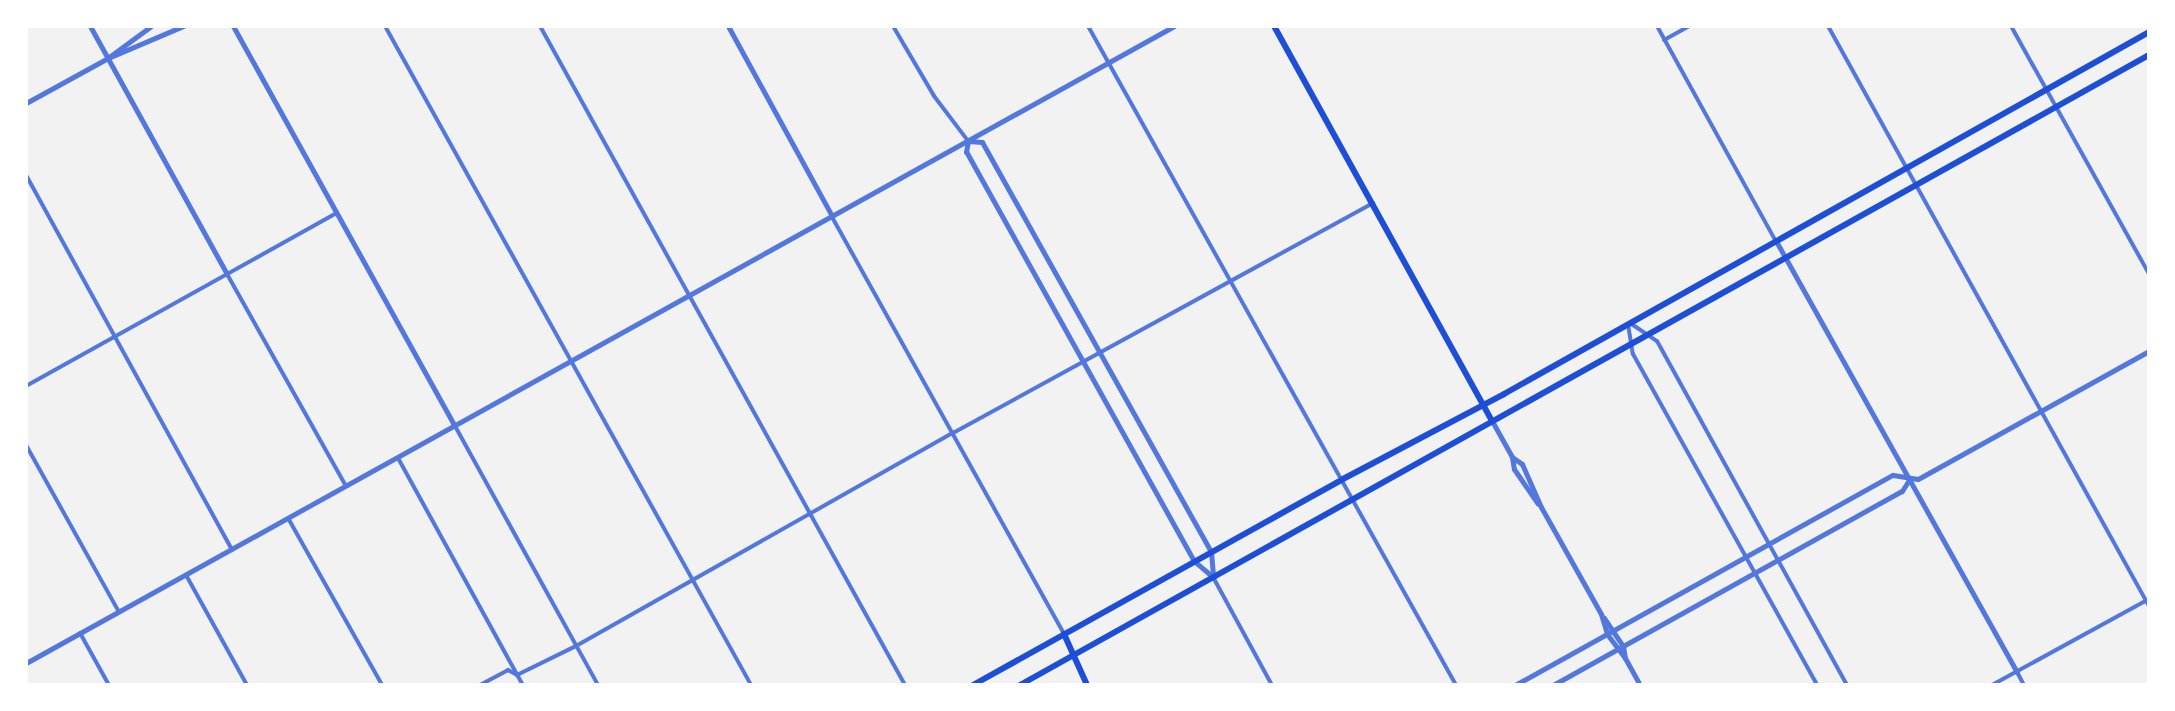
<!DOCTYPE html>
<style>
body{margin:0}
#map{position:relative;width:2175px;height:711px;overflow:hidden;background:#f2f2f2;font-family:"IBM Plex Sans",sans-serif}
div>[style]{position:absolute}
.minor>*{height:4px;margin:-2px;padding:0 2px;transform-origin:2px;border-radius:2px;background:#5277de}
.tertiary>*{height:5px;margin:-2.5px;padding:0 2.5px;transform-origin:2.5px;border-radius:2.5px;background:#5277de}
.secondary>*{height:6px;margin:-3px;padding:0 3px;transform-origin:3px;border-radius:3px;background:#1d4ed8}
span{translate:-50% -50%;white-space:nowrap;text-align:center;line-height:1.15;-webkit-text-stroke:6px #fff;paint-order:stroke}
.frame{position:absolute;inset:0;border:28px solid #fff;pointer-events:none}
</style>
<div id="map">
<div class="minor">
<div style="left:385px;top:26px;width:754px;rotate:60.95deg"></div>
<div style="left:540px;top:26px;width:753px;rotate:61.02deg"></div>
<div style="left:893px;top:26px;width:81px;rotate:59.6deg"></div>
<div style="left:934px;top:96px;width:56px;rotate:52.9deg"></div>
<div style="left:1088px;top:26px;width:755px;rotate:60.82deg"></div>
<div style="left:1657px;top:26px;width:244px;rotate:61.1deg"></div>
<div style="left:1828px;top:26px;width:663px;rotate:61.04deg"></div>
<div style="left:2011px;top:26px;width:284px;rotate:60.9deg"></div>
<div style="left:1664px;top:40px;width:29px;rotate:-29deg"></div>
<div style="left:26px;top:175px;width:427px;rotate:61.2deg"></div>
<div style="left:832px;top:217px;width:477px;rotate:60.9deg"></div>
<div style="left:227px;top:274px;width:243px;rotate:60.7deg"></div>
<div style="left:1630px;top:323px;width:32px;rotate:34deg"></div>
<div style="left:1657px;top:341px;width:393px;rotate:61.1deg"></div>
<div style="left:1628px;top:324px;width:30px;rotate:81deg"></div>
<div style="left:1633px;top:354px;width:379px;rotate:60.9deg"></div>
<div style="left:26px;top:386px;width:356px;rotate:-29.1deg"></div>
<div style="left:455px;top:426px;width:296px;rotate:61.1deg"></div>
<div style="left:26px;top:445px;width:191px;rotate:60.9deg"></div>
<div style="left:398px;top:458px;width:259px;rotate:61.2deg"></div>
<div style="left:288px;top:518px;width:192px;rotate:60.6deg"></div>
<div style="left:186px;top:575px;width:126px;rotate:61deg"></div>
<div style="left:1213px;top:577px;width:123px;rotate:61.4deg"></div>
<div style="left:80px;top:633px;width:60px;rotate:60.9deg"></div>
<div style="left:2017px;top:672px;width:15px;rotate:62deg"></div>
<div style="left:480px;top:685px;width:32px;rotate:-28deg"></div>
<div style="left:508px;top:670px;width:10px;rotate:29deg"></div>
<div style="left:517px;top:675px;width:66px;rotate:-26.2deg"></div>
<div style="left:576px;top:646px;width:433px;rotate:-29.5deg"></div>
<div style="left:953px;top:433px;width:479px;rotate:-28.7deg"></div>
<div style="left:1992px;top:685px;width:179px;rotate:-28.7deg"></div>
</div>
<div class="tertiary">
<div style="left:90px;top:26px;width:283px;rotate:61.1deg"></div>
<div style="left:233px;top:26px;width:457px;rotate:61deg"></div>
<div style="left:728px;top:26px;width:217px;rotate:61.3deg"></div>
<div style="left:109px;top:57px;width:52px;rotate:-36.4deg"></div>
<div style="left:26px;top:103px;width:94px;rotate:-28.8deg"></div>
<div style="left:108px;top:58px;width:82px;rotate:-23.1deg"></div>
<div style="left:968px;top:141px;width:14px;rotate:4deg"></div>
<div style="left:982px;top:142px;width:470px;rotate:60.8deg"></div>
<div style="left:1211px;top:552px;width:25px;rotate:85deg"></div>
<div style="left:1213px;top:577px;width:25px;rotate:-140deg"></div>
<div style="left:1194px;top:561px;width:468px;rotate:-119.1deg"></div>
<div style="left:966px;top:152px;width:11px;rotate:-80deg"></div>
<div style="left:1776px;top:241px;width:494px;rotate:60.8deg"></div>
<div style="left:1492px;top:421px;width:41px;rotate:60.9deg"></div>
<div style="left:1512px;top:457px;width:12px;rotate:81deg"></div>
<div style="left:1514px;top:469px;width:42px;rotate:55.6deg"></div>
<div style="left:1512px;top:457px;width:12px;rotate:35deg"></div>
<div style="left:1522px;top:464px;width:47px;rotate:66.2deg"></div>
<div style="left:1541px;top:507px;width:123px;rotate:60.7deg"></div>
<div style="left:1601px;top:614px;width:21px;rotate:73deg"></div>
<div style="left:1607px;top:634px;width:30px;rotate:53deg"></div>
<div style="left:1604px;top:618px;width:34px;rotate:56deg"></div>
<div style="left:1623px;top:646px;width:12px;rotate:81deg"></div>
<div style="left:1625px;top:658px;width:31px;rotate:61deg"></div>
<div style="left:26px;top:663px;width:1313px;rotate:-29.02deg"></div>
<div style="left:1515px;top:685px;width:432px;rotate:-29.1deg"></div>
<div style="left:1893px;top:475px;width:25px;rotate:9deg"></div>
<div style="left:1918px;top:479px;width:264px;rotate:-29deg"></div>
<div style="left:1553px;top:685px;width:399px;rotate:-29.1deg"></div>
<div style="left:1902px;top:491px;width:13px;rotate:-58deg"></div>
</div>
<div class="secondary">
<div style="left:1274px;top:26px;width:451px;rotate:61.1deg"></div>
<div style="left:1064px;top:634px;width:56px;rotate:65.7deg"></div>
<div style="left:973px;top:685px;width:423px;rotate:-29.1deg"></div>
<div style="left:1343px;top:479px;width:182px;rotate:-27.8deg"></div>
<div style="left:1504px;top:394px;width:740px;rotate:-29.3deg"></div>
<div style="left:1020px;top:685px;width:1293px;rotate:-29.16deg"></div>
</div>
<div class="frame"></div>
</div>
